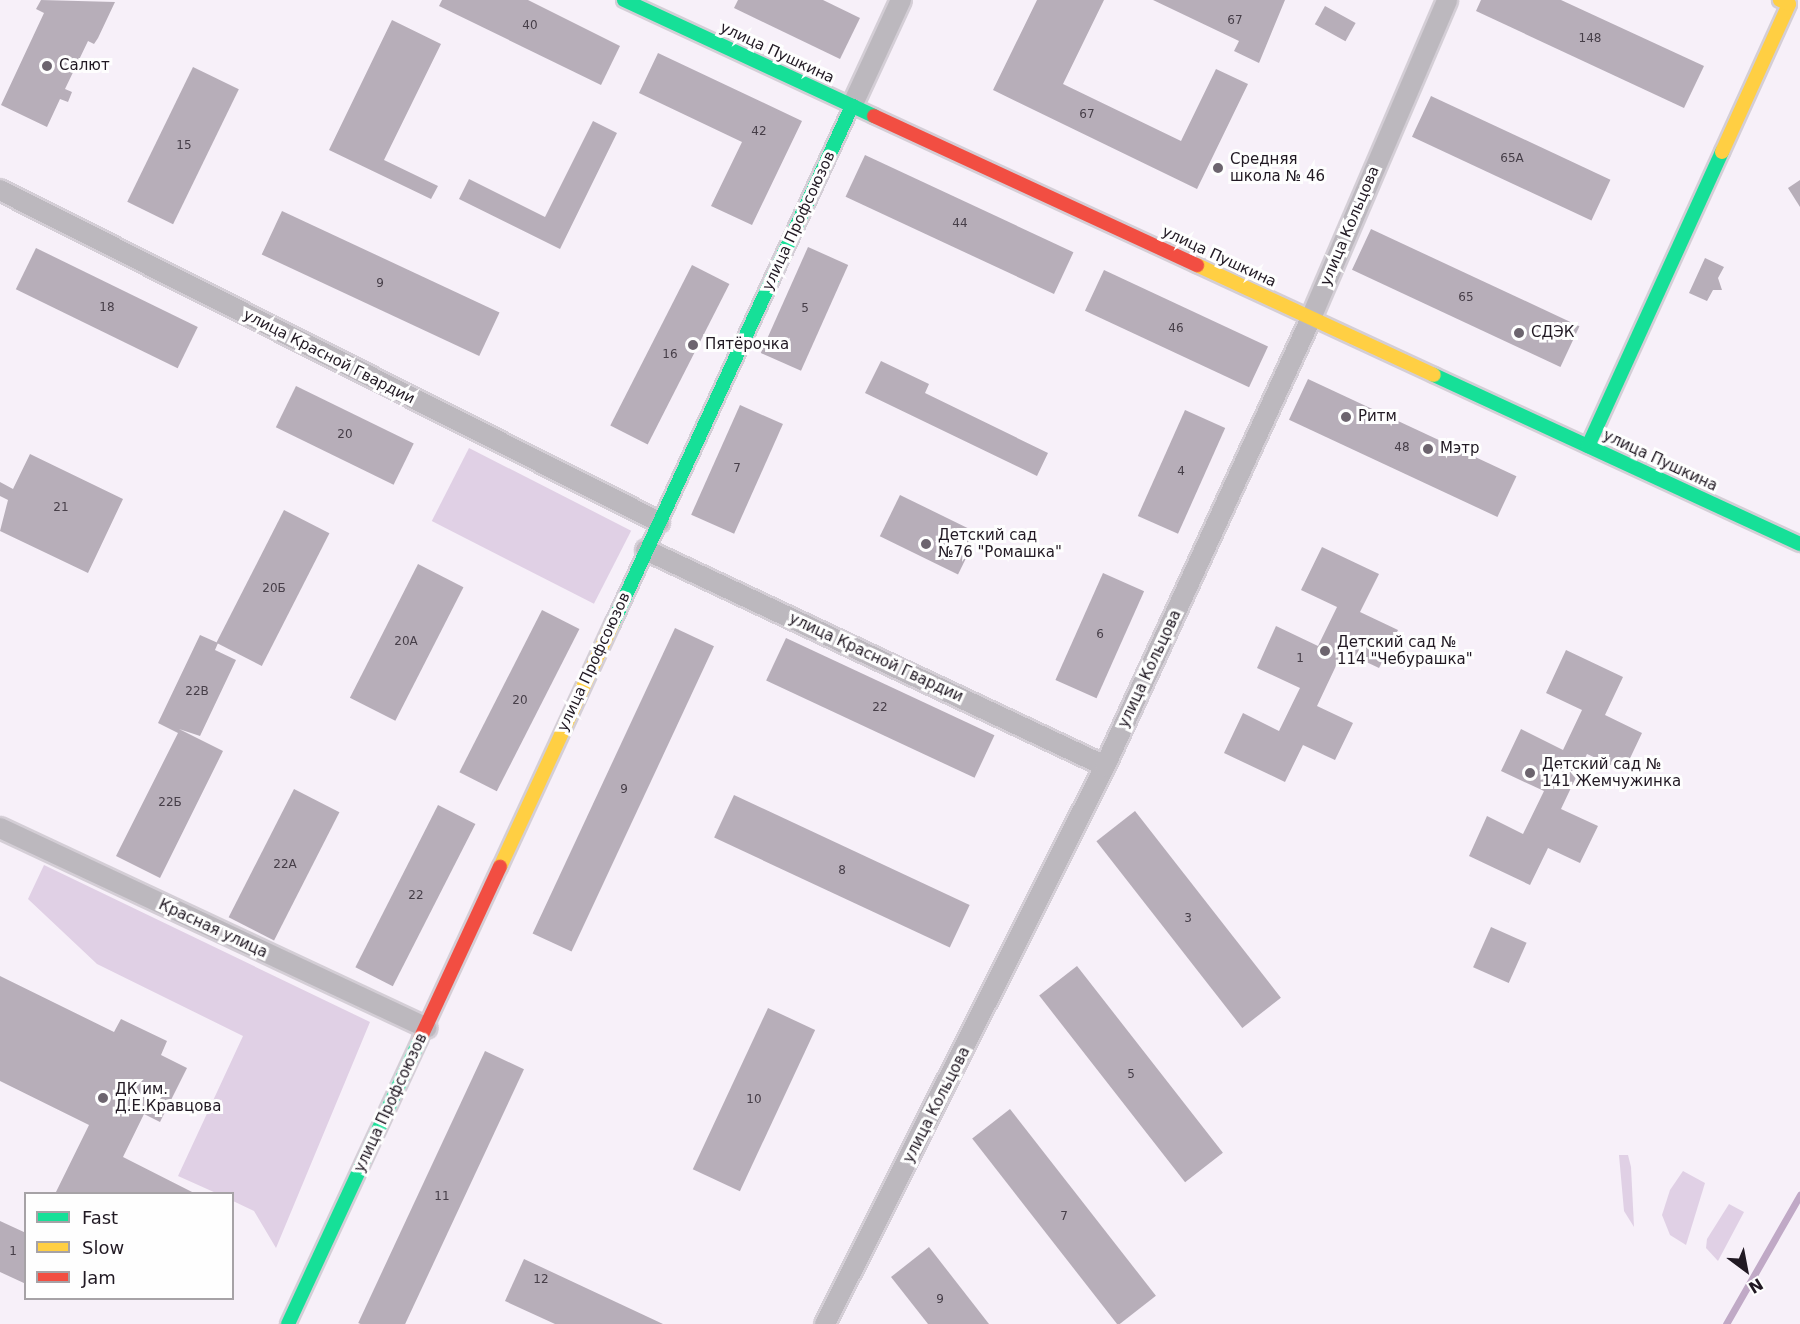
<!DOCTYPE html>
<meta charset="utf-8">
<style>
body{margin:0}
#map{position:relative;width:1800px;height:1324px;overflow:hidden;background:#f7f0f9;font-family:"DejaVu Sans",sans-serif}
div>[style]{position:absolute}
.green>*{inset:0;background:#e0d0e5;transform-origin:0 0}
.stream>*{height:7px;margin:-3.5px;padding:0 3.5px;transform-origin:3.5px;border-radius:3.5px;background:#c0a9c6}
.building>*{inset:0;background:#b7aeb9;transform-origin:0 0}
.roads{filter:drop-shadow(2px 0 #d4ced6) drop-shadow(-2px 0 #d4ced6) drop-shadow(0 2px #d4ced6) drop-shadow(0 -2px #d4ced6)}
.street>*{height:20px;margin:-10px;padding:0 10px;transform-origin:10px;border-radius:10px;background:#bcb8be}
.fast>*{height:14px;margin:-7px;padding:0 7px;transform-origin:7px;border-radius:7px;background:#16e098}
.slow>*{height:14px;margin:-7px;padding:0 7px;transform-origin:7px;border-radius:7px;background:#ffcf43}
.jam>*{height:14px;margin:-7px;padding:0 7px;transform-origin:7px;border-radius:7px;background:#f24e42}
.dots>*{width:16px;height:16px;translate:-50% -50%;box-sizing:border-box;border:3px solid #fefefe;border-radius:50%}
span{translate:-50% -50%;white-space:nowrap;text-align:center;line-height:1.15;-webkit-text-stroke:6px #fefefe;paint-order:stroke}
.number-label{font-size:12px;color:#463e48}
.number-label span{-webkit-text-stroke-width:0}
.street-label{font-size:15px;color:#211923}
.poi-label{font-size:15px;color:#211923}
.left{translate:0 -50%;text-align:left}
.legend{position:absolute;left:24px;top:1192px;width:210px;height:108px;box-sizing:border-box;background:#fefefe;border:2px solid #a6a2a6;margin:0;padding:8px 10px;list-style:none;font-size:18px;color:#211923}
.legend li{display:flex;align-items:center;gap:12px;height:30px}
.legend b{width:30px;border:2px solid #a6a2a6}
.north{position:absolute;left:1716px;top:1240px;width:60px;height:60px;-webkit-text-stroke:4px #fefefe;paint-order:stroke;rotate:148deg;font-size:16px;font-weight:700;line-height:24px;text-align:center;color:#211923}
.north::after{content:'';display:block;margin:auto;width:21px;height:27px;background:#211923;clip-path:polygon(50% 0,100% 100%,50% 72%,0 100%)}
</style>
<div id="map">
<div class="green">
<div style="left:469px;top:448px;width:182px;height:82px;rotate:27deg"></div>
<div style="clip-path:polygon(44px 865px,370px 1022px,276px 1248px,254px 1211px,233px 1201px,232px 1194px,216px 1193px,178px 1176px,243px 1036px,97px 964px,28px 899px)"></div>
<div style="clip-path:polygon(1619px 1155px,1628px 1155px,1631px 1167px,1634px 1227px,1624px 1211px)"></div>
<div style="clip-path:polygon(1683px 1171px,1705px 1183px,1686px 1245px,1670px 1235px,1662px 1215px,1670px 1190px)"></div>
<div style="clip-path:polygon(1729px 1204px,1744px 1212px,1718px 1261px,1706px 1248px,1707px 1239px)"></div>
</div>
<div class="stream">
<div style="left:1726px;top:1324px;width:149px;rotate:-60.2deg"></div>
</div>
<div class="building">
<div style="clip-path:polygon(41px 0,115px 2px,98px 38px,94px 44px,88px 41px,65px 89px,72px 92px,68px 102px,60px 99px,47px 127px,1px 105px,44px 13px,36px 9px)"></div>
<div style="clip-path:polygon(442px 0,528px 0,620px 46px,601px 85px,439px 6px)"></div>
<div style="clip-path:polygon(738px 0,823px 0,860px 18px,840px 59px,734px 8px)"></div>
<div style="clip-path:polygon(1037px 0,1104px 0,1063px 84px,1181px 141px,1216px 69px,1248px 84px,1197px 189px,993px 90px)"></div>
<div style="clip-path:polygon(1153px 0,1285px 0,1259px 63px,1234px 51px,1239px 41px)"></div>
<div style="clip-path:polygon(1481px 0,1561px 0,1704px 66px,1684px 108px,1476px 11px)"></div>
<div style="left:1325px;top:6px;width:35px;height:21px;rotate:29deg"></div>
<div style="clip-path:polygon(392px 20px,441px 44px,384px 160px,438px 186px,431px 199px,329px 150px)"></div>
<div style="clip-path:polygon(658px 53px,802px 121px,752px 225px,711px 206px,742px 142px,639px 93px)"></div>
<div style="left:193px;top:67px;width:51px;height:150px;rotate:26deg"></div>
<div style="left:1431px;top:96px;width:198px;height:45px;rotate:25deg"></div>
<div style="clip-path:polygon(593px 121px,617px 133px,560px 249px,459px 199px,469px 179px,545px 217px)"></div>
<div style="left:865px;top:155px;width:230px;height:46px;rotate:25deg"></div>
<div style="clip-path:polygon(1800px 180px,1800px 207px,1788px 188px)"></div>
<div style="left:282px;top:211px;width:240px;height:48px;rotate:25deg"></div>
<div style="left:1371px;top:229px;width:230px;height:45px;rotate:25deg"></div>
<div style="left:808px;top:247px;width:44px;height:116px;rotate:24deg"></div>
<div style="left:36px;top:248px;width:180px;height:46px;rotate:26deg"></div>
<div style="clip-path:polygon(1705px 258px,1724px 267px,1718px 278px,1722px 290px,1713px 290px,1707px 301px,1689px 293px)"></div>
<div style="left:692px;top:265px;width:42px;height:180px;rotate:27deg"></div>
<div style="left:1104px;top:270px;width:181px;height:45px;rotate:25deg"></div>
<div style="clip-path:polygon(881px 361px,929px 384px,925px 393px,1048px 453px,1037px 476px,865px 393px)"></div>
<div style="left:1308px;top:379px;width:230px;height:45px;rotate:25deg"></div>
<div style="left:296px;top:386px;width:131px;height:46px;rotate:26deg"></div>
<div style="left:740px;top:405px;width:47px;height:120px;rotate:24deg"></div>
<div style="left:1185px;top:410px;width:44px;height:116px;rotate:24deg"></div>
<div style="clip-path:polygon(30px 454px,123px 499px,88px 573px,0 531px,8px 500px,0 496px,0 482px,13px 489px)"></div>
<div style="left:900px;top:495px;width:87px;height:46px;rotate:26deg"></div>
<div style="left:284px;top:510px;width:51px;height:149px;rotate:27deg"></div>
<div style="clip-path:polygon(1322px 547px,1379px 574px,1360px 612px,1398px 630px,1379px 668px,1343px 651px,1317px 706px,1353px 723px,1335px 760px,1303px 745px,1285px 782px,1224px 753px,1243px 713px,1279px 731px,1300px 688px,1257px 668px,1276px 626px,1318px 646px,1337px 607px,1301px 590px)"></div>
<div style="left:418px;top:564px;width:51px;height:150px;rotate:27deg"></div>
<div style="left:1103px;top:573px;width:45px;height:117px;rotate:24deg"></div>
<div style="left:542px;top:610px;width:42px;height:182px;rotate:27deg"></div>
<div style="left:675px;top:628px;width:43px;height:337px;rotate:25deg"></div>
<div style="clip-path:polygon(200px 635px,218px 643px,215px 650px,236px 660px,200px 736px,179px 729px,223px 751px,160px 878px,116px 856px,178px 733px,158px 723px)"></div>
<div style="left:786px;top:638px;width:230px;height:47px;rotate:25deg"></div>
<div style="clip-path:polygon(1566px 650px,1623px 677px,1605px 715px,1642px 733px,1624px 771px,1587px 754px,1561px 809px,1598px 826px,1580px 863px,1548px 848px,1530px 885px,1469px 856px,1487px 816px,1523px 834px,1544px 791px,1501px 771px,1521px 729px,1563px 750px,1582px 710px,1546px 693px)"></div>
<div style="left:294px;top:789px;width:51px;height:144px;rotate:27deg"></div>
<div style="left:734px;top:795px;width:260px;height:47px;rotate:25deg"></div>
<div style="left:438px;top:805px;width:42px;height:182px;rotate:27deg"></div>
<div style="left:1135px;top:811px;width:237px;height:49px;rotate:52deg"></div>
<div style="left:1491px;top:927px;width:39px;height:44px;rotate:24deg"></div>
<div style="left:1077px;top:966px;width:237px;height:48px;rotate:52deg"></div>
<div style="clip-path:polygon(0 976px,114px 1032px,121px 1019px,167px 1041px,161px 1055px,187px 1068px,160px 1122px,144px 1114px,123px 1157px,196px 1194px,55px 1194px,89px 1125px,0 1081px)"></div>
<div style="left:768px;top:1008px;width:52px;height:178px;rotate:25deg"></div>
<div style="left:485px;top:1051px;width:43px;height:300px;rotate:25deg"></div>
<div style="left:1010px;top:1109px;width:237px;height:48px;rotate:52deg"></div>
<div style="clip-path:polygon(0 1221px,26px 1233px,26px 1284px,0 1272px)"></div>
<div style="clip-path:polygon(929px 1247px,989px 1324px,928px 1324px,891px 1277px)"></div>
<div style="clip-path:polygon(524px 1259px,663px 1324px,555px 1324px,505px 1301px)"></div>
</div>
<div class="roads">
<div class="street">
<div style="left:852px;top:106px;width:117px;rotate:-65.2deg"></div>
<div style="left:0;top:190px;width:738px;rotate:26.74deg"></div>
<div style="left:646px;top:550px;width:507px;rotate:25.2deg"></div>
<div style="left:0;top:828px;width:471px;rotate:25.1deg"></div>
<div style="left:825px;top:1324px;width:624px;rotate:-63.35deg"></div>
<div style="left:1105px;top:766px;width:493px;rotate:-65.3deg"></div>
<div style="left:1311px;top:318px;width:346px;rotate:-66.8deg"></div>
</div>
<div class="fast">
<div style="left:624px;top:0;width:276px;rotate:24.9deg"></div>
<div style="left:1434px;top:375px;width:403px;rotate:24.8deg"></div>
<div style="left:1588px;top:446px;width:323px;rotate:-65.5deg"></div>
<div style="left:613px;top:623px;width:570px;rotate:-65.19deg"></div>
<div style="left:288px;top:1324px;width:314px;rotate:-65.1deg"></div>
</div>
<div class="slow">
<div style="left:1722px;top:152px;width:162px;rotate:-65.6deg"></div>
<div style="left:1789px;top:4px;width:10px;rotate:-156deg"></div>
<div style="left:1197px;top:265px;width:261px;rotate:24.9deg"></div>
<div style="left:500px;top:867px;width:269px;rotate:-65.2deg"></div>
</div>
<div class="jam">
<div style="left:874px;top:116px;width:356px;rotate:24.8deg"></div>
<div style="left:420px;top:1039px;width:190px;rotate:-65.1deg"></div>
</div>
</div>
<div class="dots">
<div style="left:47px;top:66px;background:#6c646e"></div>
<div style="left:1218px;top:168px;background:#6c646e"></div>
<div style="left:1519px;top:333px;background:#6c646e"></div>
<div style="left:693px;top:345px;background:#6c646e"></div>
<div style="left:1346px;top:417px;background:#6c646e"></div>
<div style="left:1428px;top:449px;background:#6c646e"></div>
<div style="left:926px;top:544px;background:#6c646e"></div>
<div style="left:1325px;top:651px;background:#6c646e"></div>
<div style="left:1530px;top:773px;background:#6c646e"></div>
<div style="left:103px;top:1098px;background:#6c646e"></div>
</div>
<div class="number-label">
<span style="left:1235px;top:21px">67</span>
<span style="left:530px;top:26px">40</span>
<span style="left:1590px;top:39px">148</span>
<span style="left:1087px;top:115px">67</span>
<span style="left:759px;top:132px">42</span>
<span style="left:184px;top:146px">15</span>
<span style="left:1512px;top:159px">65А</span>
<span style="left:960px;top:224px">44</span>
<span style="left:380px;top:284px">9</span>
<span style="left:1466px;top:298px">65</span>
<span style="left:107px;top:308px">18</span>
<span style="left:805px;top:309px">5</span>
<span style="left:1176px;top:329px">46</span>
<span style="left:670px;top:355px">16</span>
<span style="left:345px;top:435px">20</span>
<span style="left:1402px;top:448px">48</span>
<span style="left:737px;top:469px">7</span>
<span style="left:1181px;top:472px">4</span>
<span style="left:61px;top:508px">21</span>
<span style="left:274px;top:589px">20Б</span>
<span style="left:1100px;top:635px">6</span>
<span style="left:406px;top:642px">20А</span>
<span style="left:1300px;top:659px">1</span>
<span style="left:197px;top:692px">22В</span>
<span style="left:520px;top:701px">20</span>
<span style="left:880px;top:708px">22</span>
<span style="left:624px;top:790px">9</span>
<span style="left:170px;top:803px">22Б</span>
<span style="left:285px;top:865px">22А</span>
<span style="left:842px;top:871px">8</span>
<span style="left:416px;top:896px">22</span>
<span style="left:1188px;top:919px">3</span>
<span style="left:1131px;top:1075px">5</span>
<span style="left:754px;top:1100px">10</span>
<span style="left:442px;top:1197px">11</span>
<span style="left:1064px;top:1217px">7</span>
<span style="left:13px;top:1252px">1</span>
<span style="left:541px;top:1280px">12</span>
<span style="left:940px;top:1300px">9</span>
</div>
<div class="street-label">
<span style="left:777px;top:53px;rotate:25deg">улица Пушкина</span>
<span style="left:799px;top:221px;rotate:-65deg">улица Профсоюзов</span>
<span style="left:1350px;top:226px;rotate:-67deg">улица Кольцова</span>
<span style="left:1219px;top:257px;rotate:25deg">улица Пушкина</span>
<span style="left:329px;top:357px;rotate:27deg">улица Красной Гвардии</span>
<span style="left:1660px;top:461px;rotate:25deg">улица Пушкина</span>
<span style="left:876px;top:658px;rotate:25deg">улица Красной Гвардии</span>
<span style="left:594px;top:662px;rotate:-65deg">улица Профсоюзов</span>
<span style="left:1150px;top:669px;rotate:-65deg">улица Кольцова</span>
<span style="left:213px;top:929px;rotate:25deg">Красная улица</span>
<span style="left:391px;top:1103px;rotate:-65deg">улица Профсоюзов</span>
<span style="left:937px;top:1105px;rotate:-63deg">улица Кольцова</span>
</div>
<div class="poi-label">
<span class="left" style="left:59px;top:66px">Салют</span>
<span class="left" style="left:1230px;top:168px">Средняя<br>школа № 46</span>
<span class="left" style="left:1531px;top:333px">СДЭК</span>
<span class="left" style="left:705px;top:345px">Пятёрочка</span>
<span class="left" style="left:1358px;top:417px">Ритм</span>
<span class="left" style="left:1440px;top:449px">Мэтр</span>
<span class="left" style="left:938px;top:544px">Детский сад<br>№76 "Ромашка"</span>
<span class="left" style="left:1337px;top:651px">Детский сад №<br>114 "Чебурашка"</span>
<span class="left" style="left:1542px;top:773px">Детский сад №<br>141 Жемчужинка</span>
<span class="left" style="left:115px;top:1098px">ДК им.<br>Д.Е.Кравцова</span>
</div>
<ul class="legend">
<li><b style="height:8px;background:#16e098"></b>Fast</li>
<li><b style="height:8px;background:#ffcf43"></b>Slow</li>
<li><b style="height:8px;background:#f24e42"></b>Jam</li>
</ul>
<div class="north">N</div>
</div>
